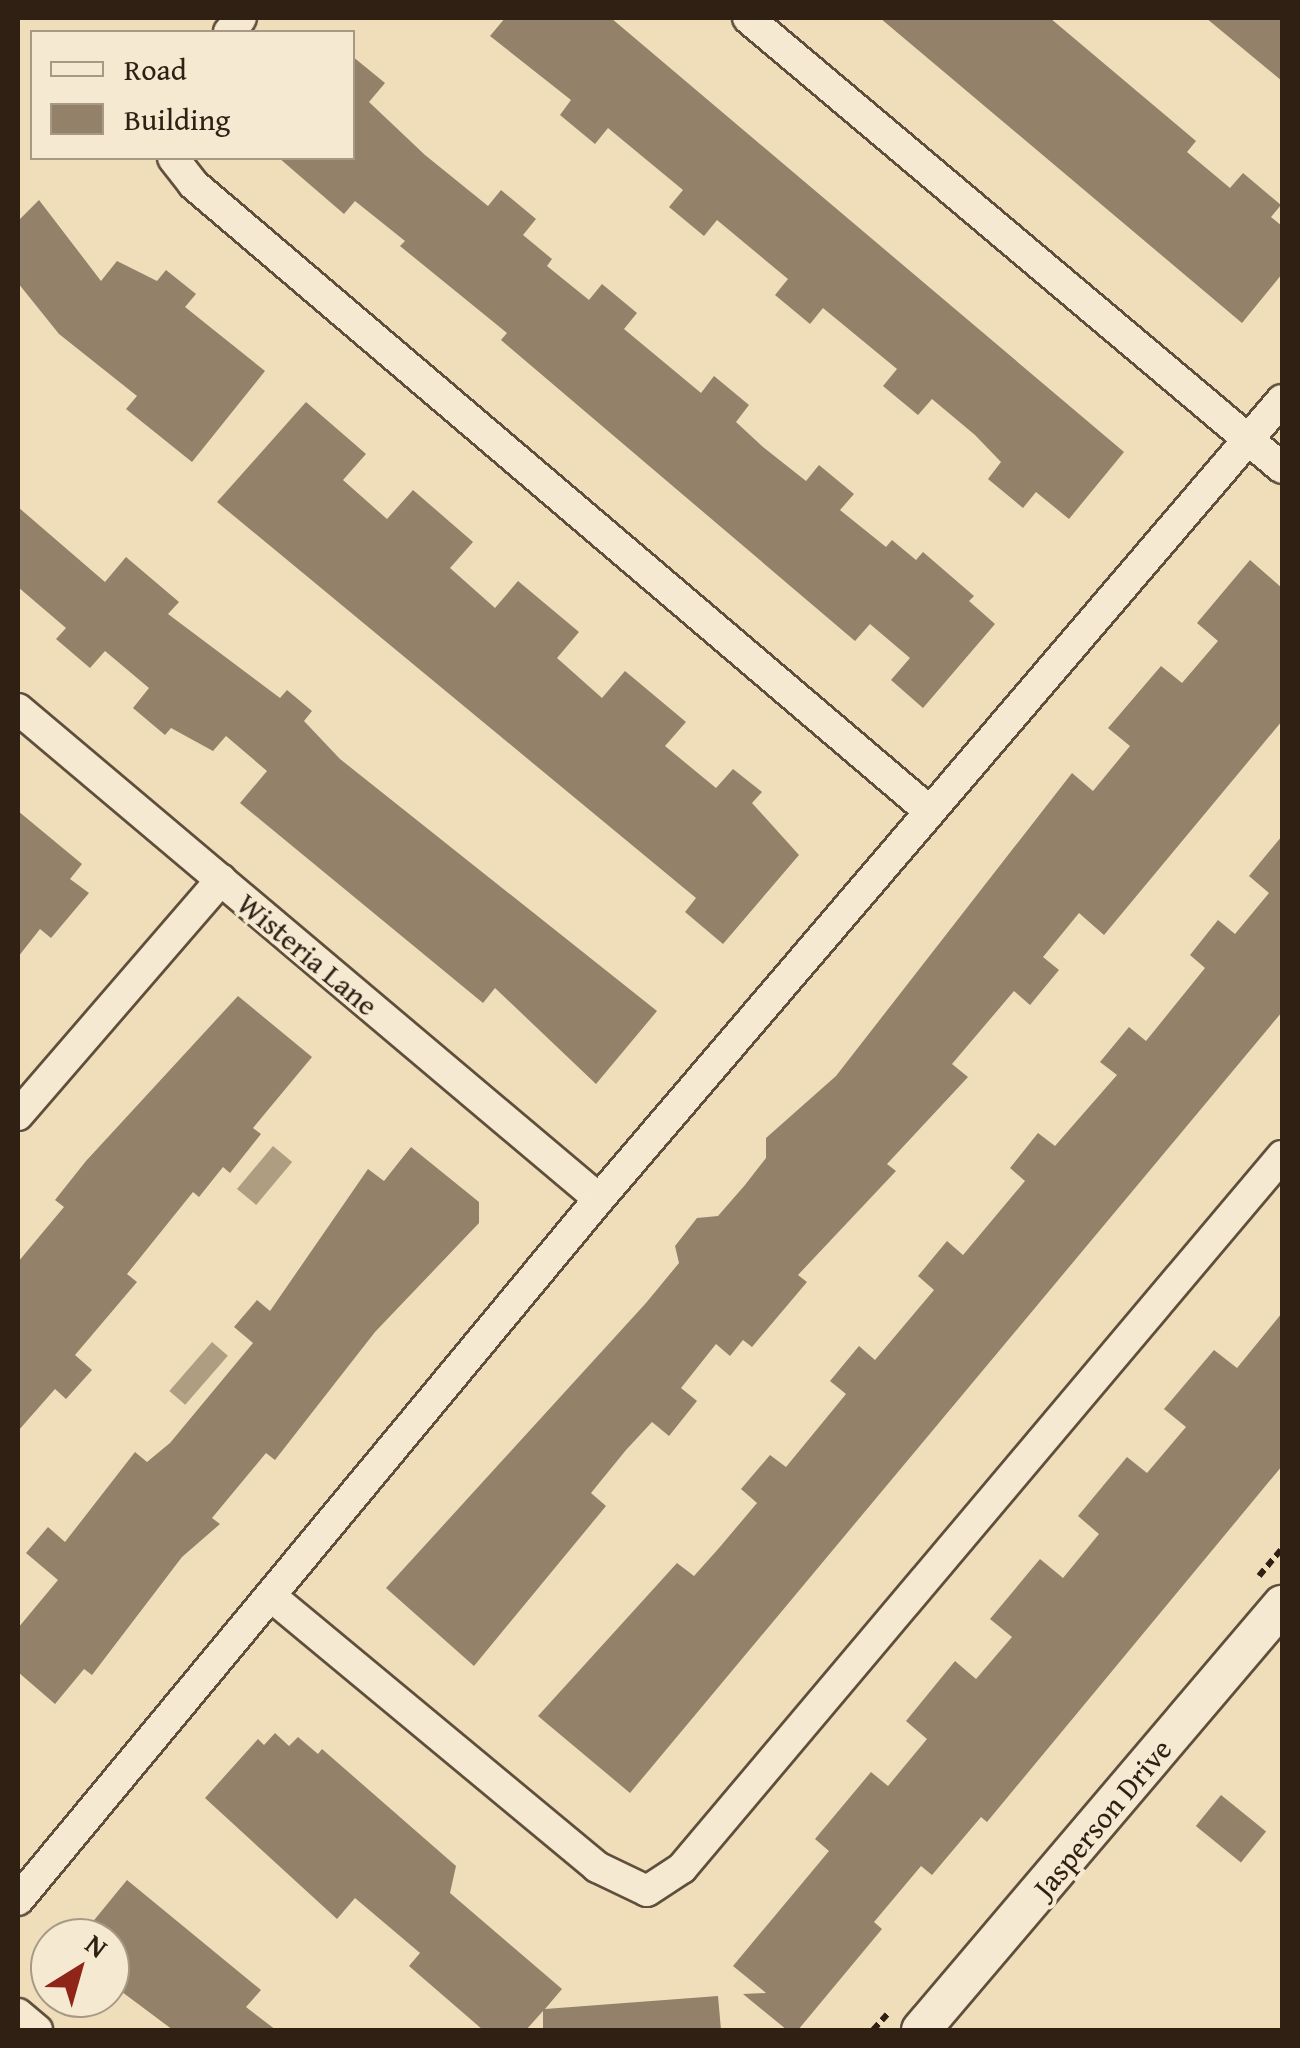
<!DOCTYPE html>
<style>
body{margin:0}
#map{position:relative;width:1300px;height:2048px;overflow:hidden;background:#f0ddb9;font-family:"Gentium Book Plus",serif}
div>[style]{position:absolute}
.water>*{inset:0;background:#ae9d81;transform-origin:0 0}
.building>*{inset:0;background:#938269;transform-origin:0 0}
.path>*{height:6px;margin-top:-3px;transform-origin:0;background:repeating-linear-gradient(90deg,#2f2013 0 8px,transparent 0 13px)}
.roads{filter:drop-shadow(2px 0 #5f4f3c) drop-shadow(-2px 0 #5f4f3c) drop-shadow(0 2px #5f4f3c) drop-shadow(0 -2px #5f4f3c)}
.minor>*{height:30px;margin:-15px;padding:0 15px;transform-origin:15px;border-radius:15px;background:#f5e9d2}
.tertiary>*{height:38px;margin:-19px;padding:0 19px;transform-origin:19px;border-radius:19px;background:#f5e9d2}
span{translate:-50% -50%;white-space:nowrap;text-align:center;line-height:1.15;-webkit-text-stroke:8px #f5e9d2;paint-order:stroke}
.street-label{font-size:30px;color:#2f2013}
.frame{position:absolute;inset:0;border:20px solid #2f2013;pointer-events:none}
.legend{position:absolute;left:30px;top:30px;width:325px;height:130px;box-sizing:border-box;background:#f5e9d2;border:2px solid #a69986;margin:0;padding:12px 18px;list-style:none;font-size:30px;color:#2f2013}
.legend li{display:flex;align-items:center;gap:20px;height:50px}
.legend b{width:50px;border:2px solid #a69986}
.north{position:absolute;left:30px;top:1918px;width:100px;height:100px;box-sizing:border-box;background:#f5e9d2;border:2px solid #a69986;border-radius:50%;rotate:37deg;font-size:28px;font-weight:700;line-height:40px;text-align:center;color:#2f2013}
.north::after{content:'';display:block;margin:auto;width:35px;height:45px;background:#8f2418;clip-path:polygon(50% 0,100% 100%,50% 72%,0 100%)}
</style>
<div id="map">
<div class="water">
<div style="left:273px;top:1146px;width:25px;height:56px;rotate:40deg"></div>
<div style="left:212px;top:1342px;width:21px;height:65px;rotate:41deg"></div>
</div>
<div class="building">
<div style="clip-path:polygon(505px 18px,611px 18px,1124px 452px,1069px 519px,1036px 492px,1023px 508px,988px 479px,1001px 462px,975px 435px,932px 399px,918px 415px,883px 386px,897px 369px,823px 308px,810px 324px,775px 295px,788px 279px,717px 220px,704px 236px,669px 207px,683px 190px,608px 128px,595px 144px,560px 115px,571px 100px,490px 36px)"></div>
<div style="clip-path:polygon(880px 18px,1050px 18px,1196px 141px,1187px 152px,1230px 188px,1243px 173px,1281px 205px,1271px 217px,1282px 226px,1282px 274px,1242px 323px)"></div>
<div style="clip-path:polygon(1206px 18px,1282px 18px,1282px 81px)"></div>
<div style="clip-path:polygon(352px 56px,385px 83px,369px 102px,425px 155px,488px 206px,501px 190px,536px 219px,523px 235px,552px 259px,547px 266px,589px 300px,602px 284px,637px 313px,624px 329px,701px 393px,714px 376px,749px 405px,736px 422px,763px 447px,806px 481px,819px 465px,854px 494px,840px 510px,886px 547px,892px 540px,916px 560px,923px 552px,974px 596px,969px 601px,995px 624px,923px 708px,891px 680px,910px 658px,870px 624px,855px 641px,501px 340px,507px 333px,400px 246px,405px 241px,355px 201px,344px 214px,279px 158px,352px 158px)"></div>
<div style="clip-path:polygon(39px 200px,101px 281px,117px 261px,157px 281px,166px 270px,196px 294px,185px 307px,265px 371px,192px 462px,126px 409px,137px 396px,59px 334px,18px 283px,18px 221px)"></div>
<div style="clip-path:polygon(306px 402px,366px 454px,343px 480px,387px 519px,413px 490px,473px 542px,450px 568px,495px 608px,518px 581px,579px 632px,557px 658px,602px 698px,625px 671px,686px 722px,665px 746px,716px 788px,733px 769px,762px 792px,752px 803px,799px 855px,723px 944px,685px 912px,696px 898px,217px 502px)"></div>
<div style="clip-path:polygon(18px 507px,105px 582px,126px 557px,179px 602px,168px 614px,280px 698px,287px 690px,312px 711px,304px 721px,340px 759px,657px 1011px,596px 1084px,495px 988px,483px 1003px,240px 803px,267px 771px,226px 736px,213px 751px,171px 728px,165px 735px,133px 708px,149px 688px,105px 651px,90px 668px,56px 639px,66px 628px,18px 587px)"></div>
<div style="clip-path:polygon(1250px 560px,1282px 588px,1282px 721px,1104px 935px,1079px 913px,1043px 957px,1059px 970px,1030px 1005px,1014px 991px,952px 1064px,968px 1077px,887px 1164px,896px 1171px,798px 1275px,807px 1282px,752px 1347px,743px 1340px,730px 1356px,716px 1344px,681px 1388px,697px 1401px,669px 1436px,652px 1422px,626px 1450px,591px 1493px,606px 1506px,474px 1666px,386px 1588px,646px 1303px,679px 1263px,675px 1246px,697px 1218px,718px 1216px,745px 1185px,766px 1158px,766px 1138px,836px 1076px,1072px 773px,1093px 791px,1130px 746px,1108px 728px,1161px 666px,1182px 683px,1218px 641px,1197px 623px)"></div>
<div style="clip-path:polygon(18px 811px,82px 864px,70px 879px,89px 893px,51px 938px,40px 929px,18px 957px)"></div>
<div style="clip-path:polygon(1282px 836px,1282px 1012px,630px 1793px,538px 1716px,677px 1563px,694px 1576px,719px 1548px,757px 1503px,741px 1489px,770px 1455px,786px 1467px,846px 1394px,830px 1381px,859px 1346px,875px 1360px,934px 1290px,918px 1276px,947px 1241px,963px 1255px,1025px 1181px,1010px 1168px,1038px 1133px,1055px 1146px,1117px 1075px,1100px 1062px,1129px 1027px,1146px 1041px,1205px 968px,1190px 955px,1218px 920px,1235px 934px,1269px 893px,1249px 876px)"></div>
<div style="clip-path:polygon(238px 996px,312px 1057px,253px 1128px,261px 1134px,230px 1173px,223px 1167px,199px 1197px,193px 1192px,127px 1274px,137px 1282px,75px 1355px,92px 1370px,66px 1399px,55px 1389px,18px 1431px,18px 1262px,64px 1207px,55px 1200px,86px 1161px)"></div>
<div style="clip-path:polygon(411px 1147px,479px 1202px,479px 1223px,375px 1332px,275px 1460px,266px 1453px,212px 1518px,220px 1524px,182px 1557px,92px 1675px,84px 1669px,55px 1704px,18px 1672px,18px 1628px,58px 1580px,26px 1553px,48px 1527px,65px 1542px,135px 1452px,147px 1462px,170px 1443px,253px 1343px,234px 1327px,257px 1300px,270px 1311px,368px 1169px,384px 1181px)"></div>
<div style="clip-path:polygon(1282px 1313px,1282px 1466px,987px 1822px,981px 1817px,932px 1875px,921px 1866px,874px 1922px,882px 1929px,798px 2030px,787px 2030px,743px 1994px,766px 1993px,733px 1966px,829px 1851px,815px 1839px,871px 1772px,888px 1786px,927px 1739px,906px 1721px,955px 1661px,976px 1679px,1012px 1637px,990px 1619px,1040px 1559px,1063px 1578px,1099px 1534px,1078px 1516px,1127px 1457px,1147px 1473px,1186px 1427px,1164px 1409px,1214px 1350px,1237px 1368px)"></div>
<div style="clip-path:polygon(275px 1733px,289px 1746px,298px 1737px,318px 1754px,322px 1749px,456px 1866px,450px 1893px,562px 1989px,545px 2009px,718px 1996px,721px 2030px,543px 2030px,543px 2011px,526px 2030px,483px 2030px,409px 1966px,420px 1953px,355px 1898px,337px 1919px,205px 1798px,258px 1739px,264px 1745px)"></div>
<div style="left:1221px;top:1795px;width:58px;height:40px;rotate:39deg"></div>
<div style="clip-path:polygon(127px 1880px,261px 1990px,246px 2007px,276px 2030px,173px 2030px,110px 1983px,110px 1938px,86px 1930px)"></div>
</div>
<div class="path">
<div style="left:1259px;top:1576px;width:35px;rotate:-50deg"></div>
<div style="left:873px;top:2030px;width:24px;rotate:-48deg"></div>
</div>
<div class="roads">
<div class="minor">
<div style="left:748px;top:18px;width:698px;rotate:40.12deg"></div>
<div style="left:229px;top:32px;width:18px;rotate:-49deg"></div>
<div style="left:173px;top:158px;width:33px;rotate:52deg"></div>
<div style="left:193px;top:184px;width:965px;rotate:40.42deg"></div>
<div style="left:18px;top:709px;width:760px;rotate:40.14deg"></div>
<div style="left:18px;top:1115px;width:311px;rotate:-49.2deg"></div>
<div style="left:272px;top:1597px;width:423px;rotate:39.7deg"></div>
<div style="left:597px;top:1867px;width:55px;rotate:25.6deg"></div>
<div style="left:647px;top:1891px;width:42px;rotate:-33.3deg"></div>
<div style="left:682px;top:1868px;width:931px;rotate:-49.88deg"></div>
<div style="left:18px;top:1900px;width:910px;rotate:-50.35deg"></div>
<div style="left:599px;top:1199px;width:1051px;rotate:-49.48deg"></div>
<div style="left:18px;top:2014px;width:25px;rotate:40deg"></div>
</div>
<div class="tertiary">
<div style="left:921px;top:2030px;width:558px;rotate:-49.66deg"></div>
</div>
</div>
<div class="street-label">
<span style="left:308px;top:954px;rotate:40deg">Wisteria Lane</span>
<span style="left:1102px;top:1818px;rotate:-50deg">Jasperson Drive</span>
</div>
<div class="frame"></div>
<ul class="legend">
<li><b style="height:12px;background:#f5e9d2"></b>Road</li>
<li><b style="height:28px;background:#938269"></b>Building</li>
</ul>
<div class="north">N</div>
</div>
